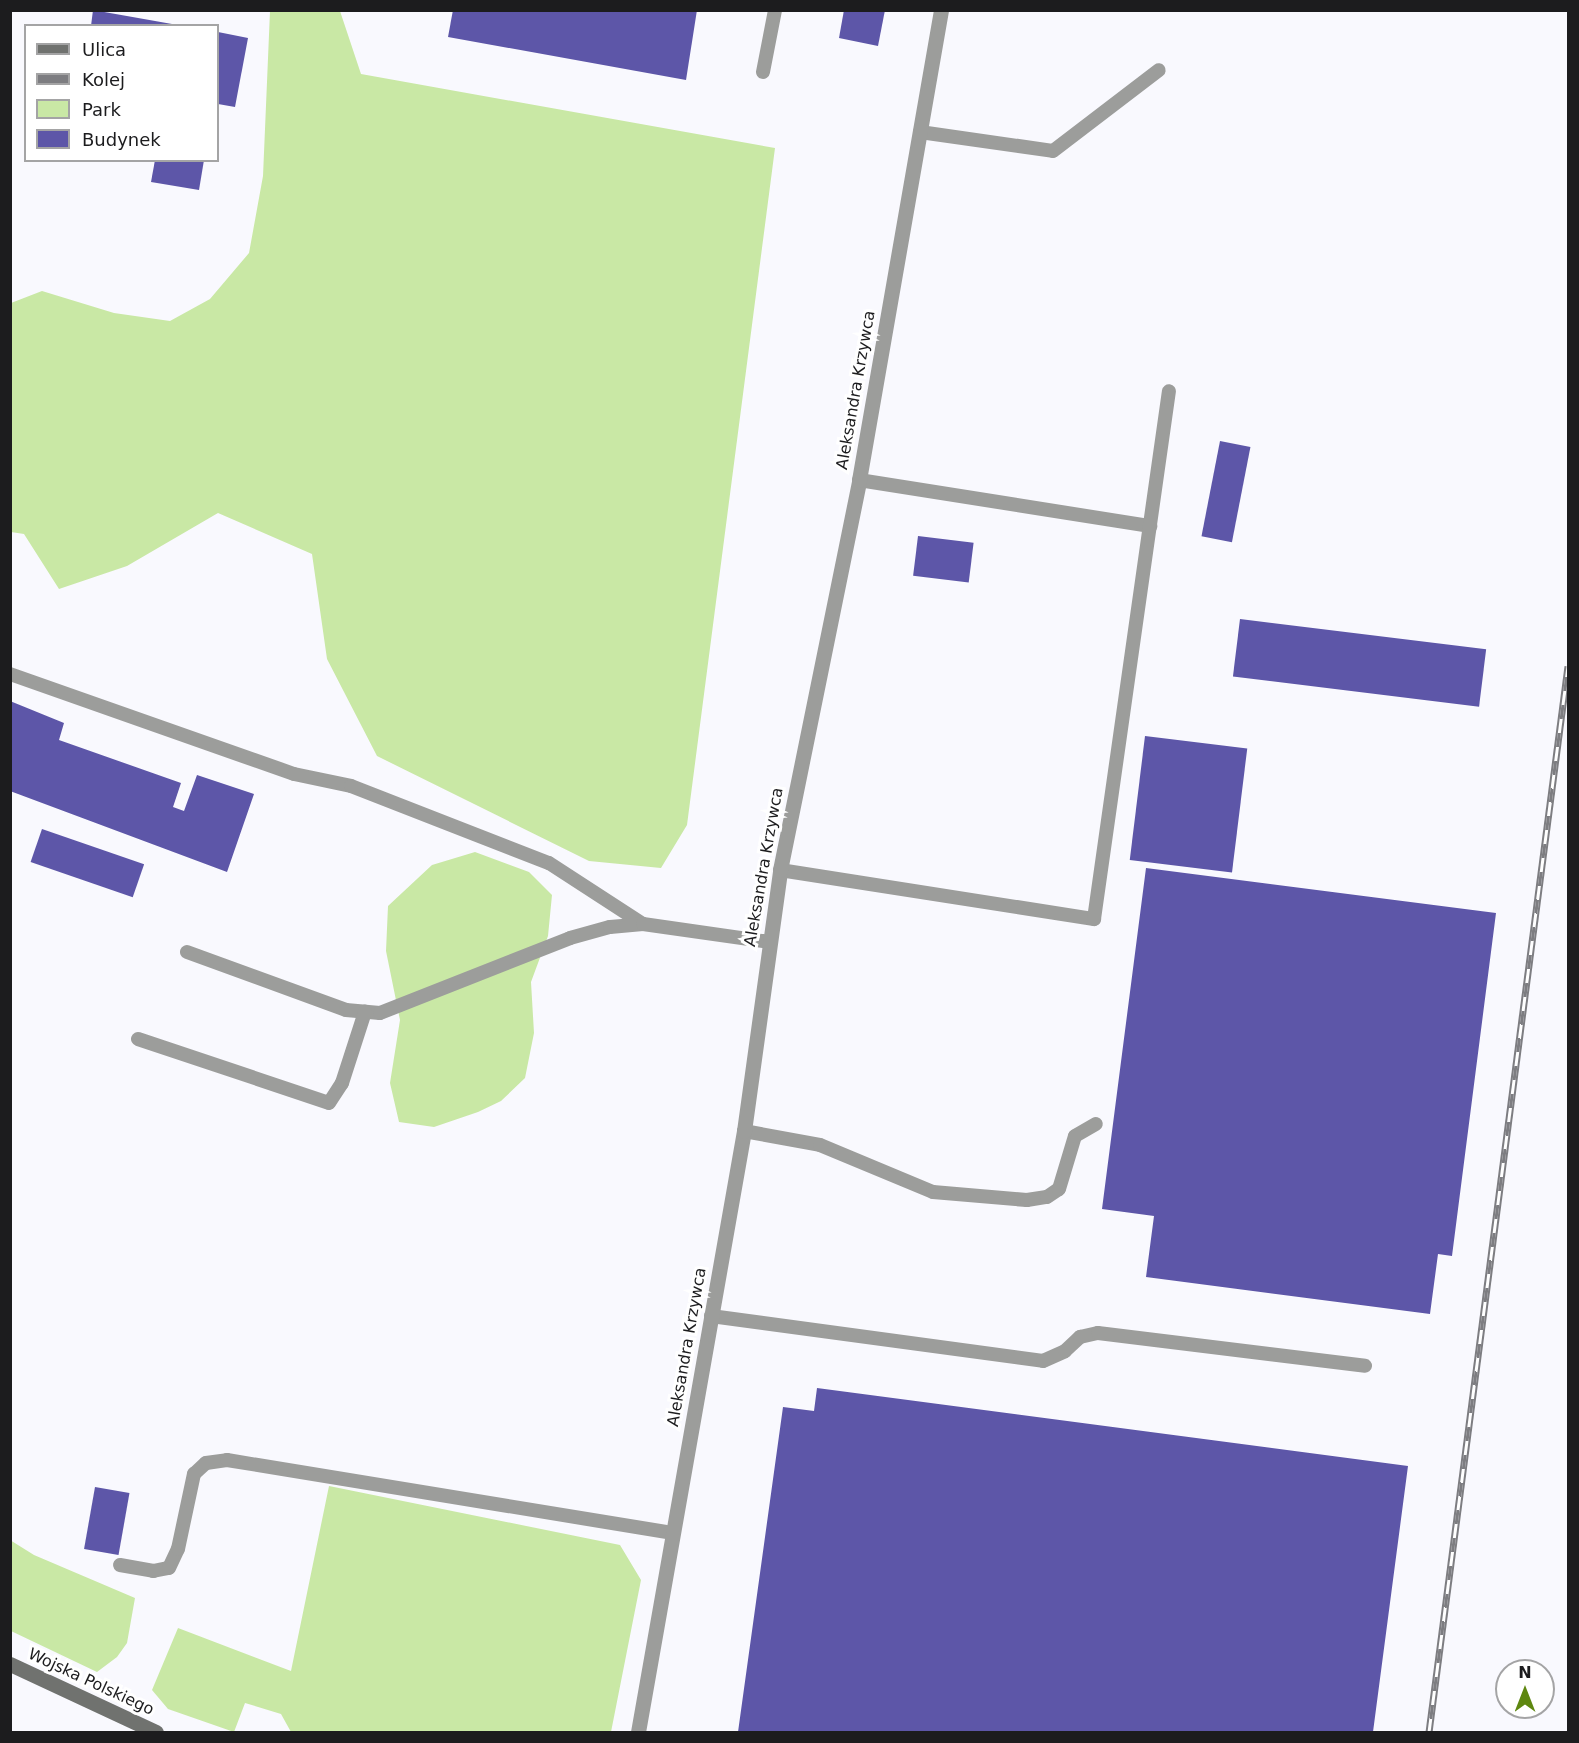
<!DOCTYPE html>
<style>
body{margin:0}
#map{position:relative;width:1579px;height:1743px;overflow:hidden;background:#f9f9fe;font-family:"DejaVu Sans",sans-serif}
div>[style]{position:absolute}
.green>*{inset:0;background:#c9e8a5}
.building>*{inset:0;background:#5d56a8;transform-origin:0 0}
.lane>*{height:14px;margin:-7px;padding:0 7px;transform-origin:7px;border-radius:7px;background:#9c9d9b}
.street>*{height:15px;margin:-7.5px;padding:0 7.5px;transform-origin:7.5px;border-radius:7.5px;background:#9c9d9b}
.secondary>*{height:15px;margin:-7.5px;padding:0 7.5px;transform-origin:7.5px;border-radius:7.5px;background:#70726f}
.rail>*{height:7px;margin-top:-3.5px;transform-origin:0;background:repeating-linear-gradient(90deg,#fff 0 14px,#7d7d81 0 28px);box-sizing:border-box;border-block:2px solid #7d7d81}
span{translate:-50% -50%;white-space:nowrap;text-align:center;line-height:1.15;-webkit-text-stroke:6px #fff;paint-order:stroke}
.street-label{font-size:16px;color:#1c1c1e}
.frame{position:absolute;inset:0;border:12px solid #1c1c1e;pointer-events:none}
.legend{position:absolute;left:24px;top:24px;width:195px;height:138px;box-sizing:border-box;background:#fff;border:2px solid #a4a4a5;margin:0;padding:8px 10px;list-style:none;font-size:18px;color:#1c1c1e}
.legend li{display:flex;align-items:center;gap:12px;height:30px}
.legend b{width:30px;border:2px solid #a4a4a5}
.north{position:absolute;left:1495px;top:1659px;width:60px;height:60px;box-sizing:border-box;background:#fff;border:2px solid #a4a4a5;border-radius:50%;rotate:0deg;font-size:16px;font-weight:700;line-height:24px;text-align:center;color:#1c1c1e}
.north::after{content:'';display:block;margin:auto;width:21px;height:27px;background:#5e8710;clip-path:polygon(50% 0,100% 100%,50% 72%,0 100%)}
</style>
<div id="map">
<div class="green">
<div style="clip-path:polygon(270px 11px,340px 11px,361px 74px,775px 148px,687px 825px,661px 868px,589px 861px,377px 756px,327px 659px,312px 554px,218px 513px,127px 566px,59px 589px,24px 534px,11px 532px,11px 303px,42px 291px,114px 313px,170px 321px,210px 299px,249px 253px,263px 176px)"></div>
<div style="clip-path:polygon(475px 852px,529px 872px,552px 895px,548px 936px,531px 982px,534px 1033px,525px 1078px,501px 1101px,478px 1112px,434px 1127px,399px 1122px,390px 1083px,400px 1020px,386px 951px,388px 906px,432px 865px)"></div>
<div style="clip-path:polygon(329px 1486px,620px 1545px,641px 1580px,611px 1732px,291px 1732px,281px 1714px,245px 1703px,234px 1732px,168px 1709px,152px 1690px,178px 1628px,291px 1671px)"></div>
<div style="clip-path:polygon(10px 1540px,34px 1555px,135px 1598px,127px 1643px,117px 1657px,97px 1672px,11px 1631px)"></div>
</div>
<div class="building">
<div style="clip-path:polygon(93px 10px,172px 24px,171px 26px,91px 26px)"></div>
<div style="clip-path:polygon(453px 10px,697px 10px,686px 80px,448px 37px)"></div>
<div style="clip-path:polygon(844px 10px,885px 10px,878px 46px,839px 38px)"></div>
<div style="clip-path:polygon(218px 32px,248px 38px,235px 107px,218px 104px)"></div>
<div style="clip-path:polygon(155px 160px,204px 160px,199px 190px,151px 182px)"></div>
<div style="left:1220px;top:441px;width:31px;height:97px;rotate:11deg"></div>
<div style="left:918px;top:536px;width:56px;height:40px;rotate:7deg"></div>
<div style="left:1240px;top:619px;width:248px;height:58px;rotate:7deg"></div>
<div style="clip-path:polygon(10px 701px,64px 723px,59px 740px,181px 783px,173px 807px,184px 811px,197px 775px,254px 794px,227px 872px,10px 791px)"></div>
<div style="left:1145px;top:736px;width:103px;height:125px;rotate:7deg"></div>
<div style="left:42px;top:829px;width:108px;height:35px;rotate:19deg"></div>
<div style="clip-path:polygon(1146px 868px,1496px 913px,1452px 1256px,1438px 1254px,1430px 1314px,1146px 1277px,1154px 1216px,1102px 1209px)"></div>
<div style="clip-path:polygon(817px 1388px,1408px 1466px,1373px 1732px,738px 1732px,783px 1407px,814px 1411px)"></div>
<div style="left:95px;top:1487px;width:35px;height:63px;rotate:10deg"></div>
</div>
<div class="lane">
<div style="left:763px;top:72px;width:63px;rotate:-79deg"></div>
<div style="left:920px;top:132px;width:134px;rotate:8.1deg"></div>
<div style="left:1053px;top:151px;width:133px;rotate:-37.4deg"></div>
<div style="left:859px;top:480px;width:295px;rotate:9deg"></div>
<div style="left:10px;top:674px;width:301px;rotate:19.4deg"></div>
<div style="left:294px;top:774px;width:58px;rotate:11.9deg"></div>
<div style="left:351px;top:786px;width:212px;rotate:21.3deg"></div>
<div style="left:549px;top:863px;width:112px;rotate:33deg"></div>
<div style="left:780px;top:870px;width:318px;rotate:8.9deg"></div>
<div style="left:1094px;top:919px;width:533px;rotate:-81.92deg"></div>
<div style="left:187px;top:952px;width:169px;rotate:20deg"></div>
<div style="left:346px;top:1010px;width:34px;rotate:5deg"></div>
<div style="left:380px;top:1013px;width:204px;rotate:-21.5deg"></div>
<div style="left:570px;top:938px;width:41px;rotate:-15.4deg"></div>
<div style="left:610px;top:927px;width:33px;rotate:-5deg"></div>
<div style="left:643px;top:924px;width:127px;rotate:8.1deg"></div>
<div style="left:138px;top:1039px;width:201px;rotate:18.5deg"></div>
<div style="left:329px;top:1103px;width:24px;rotate:-57deg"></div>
<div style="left:342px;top:1083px;width:75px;rotate:-72.1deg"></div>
<div style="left:744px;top:1131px;width:77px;rotate:10.4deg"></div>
<div style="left:820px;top:1145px;width:122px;rotate:22.6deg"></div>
<div style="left:933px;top:1192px;width:94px;rotate:4.9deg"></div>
<div style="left:1027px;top:1200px;width:20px;rotate:-9deg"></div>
<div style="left:1047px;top:1197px;width:14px;rotate:-34deg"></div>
<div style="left:1059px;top:1189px;width:55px;rotate:-73.2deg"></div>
<div style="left:1075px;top:1136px;width:24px;rotate:-30deg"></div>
<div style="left:711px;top:1316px;width:335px;rotate:7.7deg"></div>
<div style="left:1043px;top:1361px;width:24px;rotate:-24deg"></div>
<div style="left:1065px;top:1351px;width:21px;rotate:-43deg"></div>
<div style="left:1080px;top:1337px;width:18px;rotate:-13deg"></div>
<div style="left:1098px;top:1333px;width:269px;rotate:7deg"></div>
<div style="left:120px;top:1565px;width:34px;rotate:10deg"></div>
<div style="left:153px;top:1571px;width:16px;rotate:-11deg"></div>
<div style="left:169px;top:1568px;width:21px;rotate:-65deg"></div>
<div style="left:178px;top:1549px;width:77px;rotate:-78deg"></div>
<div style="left:194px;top:1474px;width:16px;rotate:-43deg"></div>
<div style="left:206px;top:1463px;width:21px;rotate:-8deg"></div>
<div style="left:227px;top:1460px;width:452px;rotate:9.3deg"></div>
</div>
<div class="street">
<div style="left:638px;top:1732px;width:610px;rotate:-80deg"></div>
<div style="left:744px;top:1131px;width:263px;rotate:-82.1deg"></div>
<div style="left:780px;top:870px;width:398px;rotate:-78.5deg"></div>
<div style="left:859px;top:480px;width:477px;rotate:-80.1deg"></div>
</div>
<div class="secondary">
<div style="left:10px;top:1664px;width:161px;rotate:25deg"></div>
</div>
<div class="rail">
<div style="left:1429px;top:1732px;width:1075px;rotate:-82.57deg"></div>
</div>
<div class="street-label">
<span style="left:856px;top:390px;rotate:-80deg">Aleksandra Krzywca</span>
<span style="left:764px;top:867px;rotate:-80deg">Aleksandra Krzywca</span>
<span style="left:687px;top:1347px;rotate:-80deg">Aleksandra Krzywca</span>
<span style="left:91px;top:1682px;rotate:25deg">Wojska Polskiego</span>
</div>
<div class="frame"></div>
<ul class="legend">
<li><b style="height:8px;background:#70726f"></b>Ulica</li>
<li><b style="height:8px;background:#7d7d81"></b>Kolej</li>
<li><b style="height:16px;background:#c9e8a5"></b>Park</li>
<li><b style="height:16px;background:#5d56a8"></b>Budynek</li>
</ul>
<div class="north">N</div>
</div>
